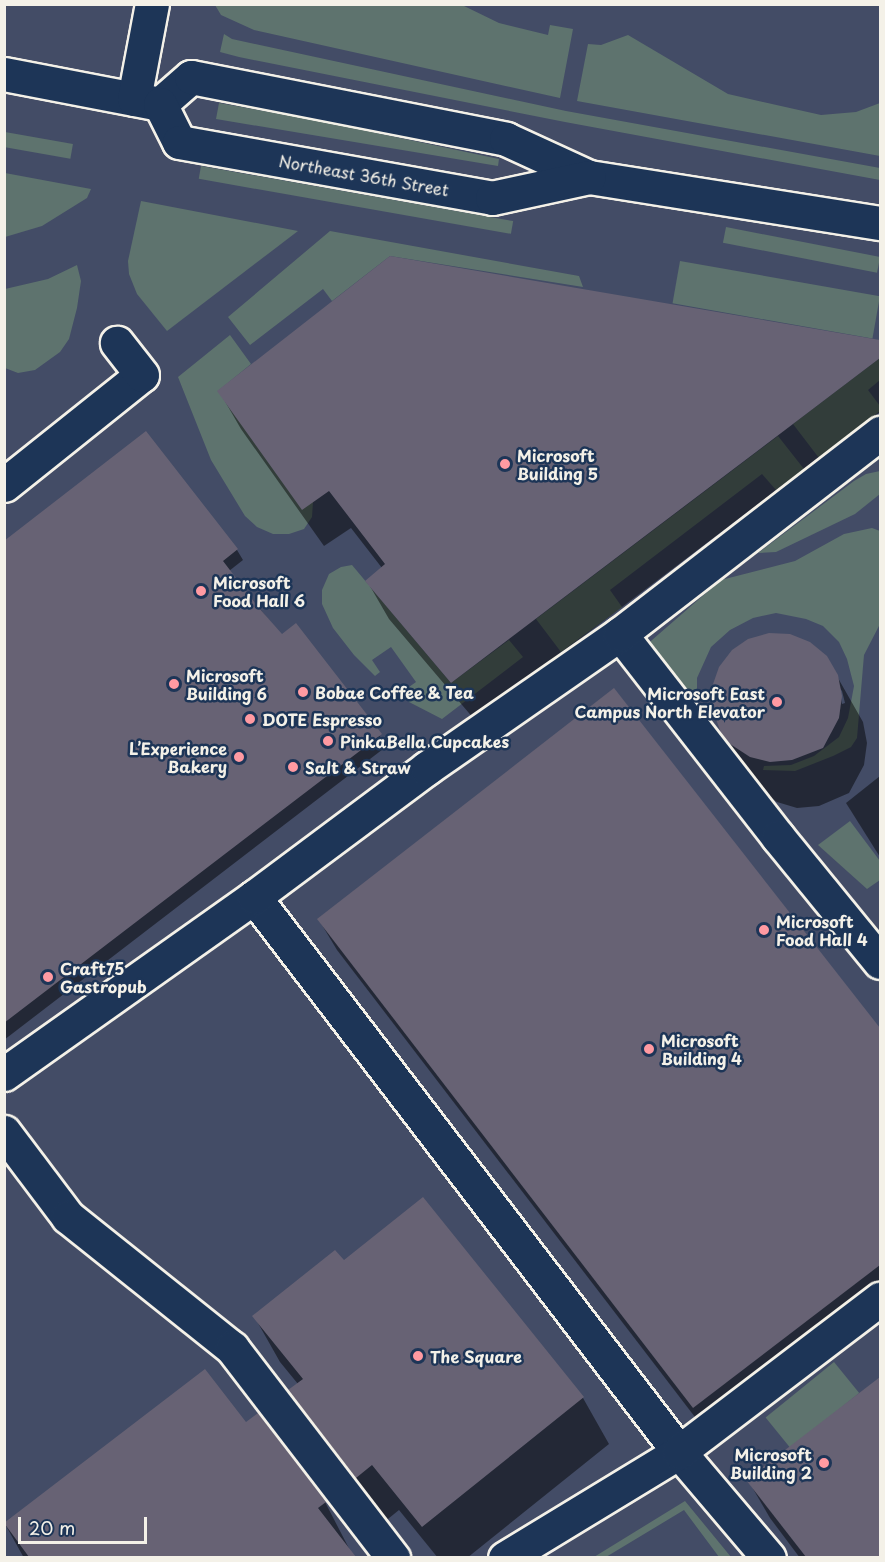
<!DOCTYPE html>
<meta charset="utf-8">
<style>
body{margin:0}
#map{position:relative;width:885px;height:1562px;overflow:hidden;background:#334260;font-family:"Playpen Sans",sans-serif}
div>[style]{position:absolute}
.built>*{inset:0;background:#434c66;transform-origin:0 0}
.green>*{inset:0;background:#5e736e;transform-origin:0 0}
.shadow>*{inset:0;background:#0007}
.building>*{inset:0;background:#676274}
.roads{filter:drop-shadow(2px 0 #f4f1e8) drop-shadow(-2px 0 #f4f1e8) drop-shadow(0 2px #f4f1e8) drop-shadow(0 -2px #f4f1e8)}
.street>*{height:33px;margin:-16.5px;padding:0 16.5px;transform-origin:16.5px;border-radius:16.5px;background:#1d3557}
.dots>*{width:16px;height:16px;translate:-50% -50%;box-sizing:border-box;border:3px solid #1d3557;border-radius:50%}
span{translate:-50% -50%;white-space:nowrap;text-align:center;line-height:1.15;-webkit-text-stroke:5px #1d3557;paint-order:stroke}
.street-label{font-size:16px;color:#f4f1e8}
.poi-label{font-size:16px;color:#f4f1e8;font-weight:700}
.left{translate:0 -50%;text-align:left}
.right{translate:-100% -50%;text-align:right}
.frame{position:absolute;inset:0;border:6px solid #f4f1e8;pointer-events:none}
.scale{position:absolute;left:18px;top:1517px;width:129px;height:27px;box-sizing:border-box;border:3px solid #f4f1e8;border-top:0;padding-left:8px;font-size:18px;line-height:21px;white-space:nowrap;color:#f4f1e8;-webkit-text-stroke:4px #1d3557;paint-order:stroke}
</style>
<div id="map">
<div class="built">
<div style="left:5px;top:5px;width:875px;height:1552px"></div>
</div>
<div class="green">
<div style="clip-path:polygon(215px 5px,462px 5px,499px 23px,548px 35px,550px 25px,573px 29px,560px 98px,254px 30px,221px 15px)"></div>
<div style="clip-path:polygon(224px 34px,232px 39px,566px 111px,880px 168px,880px 180px,565px 122px,239px 57px,220px 52px)"></div>
<div style="clip-path:polygon(628px 35px,728px 94px,821px 115px,856px 112px,880px 103px,880px 156px,577px 101px,588px 44px,601px 45px)"></div>
<div style="clip-path:polygon(219px 103px,316px 120px,499px 159px,498px 166px,216px 119px)"></div>
<div style="left:5px;top:132px;width:69px;height:15px;rotate:10deg"></div>
<div style="left:201px;top:166px;width:317px;height:13px;rotate:10deg"></div>
<div style="clip-path:polygon(5px 173px,91px 189px,87px 198px,42px 226px,5px 237px)"></div>
<div style="clip-path:polygon(141px 201px,298px 231px,167px 331px,137px 294px,129px 274px,128px 261px)"></div>
<div style="left:726px;top:227px;width:157px;height:16px;rotate:11deg"></div>
<div style="clip-path:polygon(330px 231px,579px 276px,583px 287px,390px 256px,332px 301px,323px 289px,250px 345px,228px 317px)"></div>
<div style="left:680px;top:261px;width:203px;height:43px;rotate:10deg"></div>
<div style="clip-path:polygon(77px 265px,81px 281px,77px 308px,69px 339px,60px 352px,35px 370px,18px 373px,5px 368px,5px 289px,48px 279px)"></div>
<div style="clip-path:polygon(230px 335px,251px 364px,218px 391px,313px 502px,312px 517px,304px 529px,289px 534px,273px 534px,257px 527px,245px 516px,211px 460px,178px 377px)"></div>
<div style="clip-path:polygon(880px 358px,880px 380px,868px 390px,880px 406px,880px 411px,819px 458px,793px 424px)"></div>
<div style="clip-path:polygon(778px 436px,804px 469px,776px 490px,762px 474px,610px 590px,622px 607px,561px 652px,536px 619px)"></div>
<div style="clip-path:polygon(880px 471px,880px 494px,855px 514px,776px 552px,758px 553px,854px 481px,866px 474px)"></div>
<div style="clip-path:polygon(872px 528px,880px 531px,880px 624px,864px 655px,857px 738px,851px 747px,833px 756px,795px 771px,763px 770px,764px 766px,791px 765px,814px 756px,839px 737px,848px 718px,854px 686px,847px 659px,839px 642px,823px 626px,806px 619px,776px 613px,753px 618px,730px 630px,711px 647px,697px 678px,697px 708px,644px 647px,721px 580px,795px 561px,844px 534px)"></div>
<div style="clip-path:polygon(352px 565px,451px 683px,509px 640px,523px 657px,442px 719px,409px 702px,402px 692px,416px 682px,391px 647px,372px 660px,380px 672px,375px 676px,354px 655px,333px 628px,322px 604px,322px 590px,329px 574px,341px 567px)"></div>
<div style="clip-path:polygon(850px 821px,880px 861px,880px 880px,867px 889px,818px 845px)"></div>
<div style="left:834px;top:1362px;width:40px;height:88px;rotate:51deg"></div>
<div style="clip-path:polygon(685px 1501px,731px 1557px,719px 1557px,684px 1510px,606px 1557px,594px 1557px)"></div>
</div>
<div class="shadow">
<div style="clip-path:polygon(391px 257px,880px 342px,880px 412px,474px 719px,389px 619px,367px 581px,382px 568px,351px 528px,324px 546px,241px 429px,219px 391px)"></div>
<div style="clip-path:polygon(4px 543px,237px 550px,243px 560px,229px 571px,282px 636px,295px 625px,387px 746px,4px 1040px)"></div>
<div style="clip-path:polygon(evenodd,826px 657px,863px 722px,867px 743px,864px 765px,849px 793px,819px 806px,797px 808px,777px 802px,756px 787px,722px 732px,826px 657px,839px 687px,842px 691px,845px 703px,842px 704px,839px 687px)"></div>
<div style="clip-path:polygon(614px 690px,880px 1030px,880px 1308px,711px 1438px,337px 950px,319px 920px)"></div>
<div style="clip-path:polygon(880px 776px,880px 857px,846px 803px)"></div>
<div style="clip-path:polygon(254px 1316px,583px 1398px,609px 1444px,467px 1558px,438px 1558px,399px 1510px,383px 1523px,316px 1436px,290px 1391px,298px 1384px,280px 1362px)"></div>
<div style="clip-path:polygon(205px 1371px,246px 1424px,325px 1502px,354px 1558px,24px 1558px,5px 1524px)"></div>
<div style="clip-path:polygon(880px 1379px,880px 1558px,800px 1558px,770px 1518px,748px 1480px)"></div>
</div>
<div class="building">
<div style="clip-path:polygon(390px 256px,880px 340px,880px 358px,451px 683px,365px 581px,385px 564px,329px 491px,302px 510px,217px 391px)"></div>
<div style="clip-path:polygon(146px 431px,238px 549px,223px 561px,259px 608px,282px 634px,296px 623px,382px 734px,4px 1023px,4px 541px)"></div>
<div style="clip-path:polygon(769px 633px,790px 634px,810px 642px,827px 656px,838px 675px,842px 696px,839px 718px,823px 748px,792px 760px,770px 762px,750px 757px,727px 742px,721px 733px,712px 708px,712px 687px,719px 667px,732px 650px,748px 639px)"></div>
<div style="clip-path:polygon(614px 688px,880px 1028px,880px 1265px,693px 1408px,317px 919px)"></div>
<div style="clip-path:polygon(423px 1197px,584px 1397px,422px 1527px,372px 1465px,356px 1478px,288px 1390px,303px 1379px,252px 1316px,335px 1250px,344px 1260px)"></div>
<div style="clip-path:polygon(205px 1369px,246px 1422px,258px 1413px,326px 1502px,318px 1508px,356px 1557px,29px 1557px,4px 1523px)"></div>
<div style="clip-path:polygon(880px 1377px,880px 1557px,806px 1557px,746px 1480px)"></div>
</div>
<div class="roads">
<div class="street">
<div style="left:4px;top:74px;width:159px;rotate:10.9deg"></div>
<div style="left:134px;top:99px;width:97px;rotate:-79.3deg"></div>
<div style="left:160px;top:104px;width:41px;rotate:-41.1deg"></div>
<div style="left:191px;top:77px;width:321px;rotate:11.1deg"></div>
<div style="left:506px;top:139px;width:91px;rotate:24.6deg"></div>
<div style="left:589px;top:177px;width:295px;rotate:9deg"></div>
<div style="left:160px;top:104px;width:42px;rotate:63.4deg"></div>
<div style="left:179px;top:142px;width:318px;rotate:10.1deg"></div>
<div style="left:492px;top:198px;width:99px;rotate:-12.2deg"></div>
<div style="left:4px;top:485px;width:176px;rotate:-38.6deg"></div>
<div style="left:142px;top:375px;width:41px;rotate:-128deg"></div>
<div style="left:620px;top:634px;width:257px;rotate:52.1deg"></div>
<div style="left:778px;top:837px;width:161px;rotate:50.8deg"></div>
<div style="left:254px;top:897px;width:699px;rotate:52.56deg"></div>
<div style="left:679px;top:1452px;width:139px;rotate:49.7deg"></div>
<div style="left:4px;top:1074px;width:306px;rotate:-35.3deg"></div>
<div style="left:254px;top:897px;width:216px;rotate:-36.7deg"></div>
<div style="left:427px;top:768px;width:235px;rotate:-34.8deg"></div>
<div style="left:620px;top:634px;width:329px;rotate:-37.7deg"></div>
<div style="left:4px;top:1132px;width:106px;rotate:53deg"></div>
<div style="left:68px;top:1217px;width:210px;rotate:38.6deg"></div>
<div style="left:232px;top:1348px;width:265px;rotate:52.5deg"></div>
<div style="left:505px;top:1558px;width:204px;rotate:-31.3deg"></div>
<div style="left:679px;top:1452px;width:253px;rotate:-37.3deg"></div>
</div>
</div>
<div class="dots">
<div style="left:505px;top:464px;background:#ff9aa2"></div>
<div style="left:201px;top:591px;background:#ff9aa2"></div>
<div style="left:174px;top:684px;background:#ff9aa2"></div>
<div style="left:303px;top:692px;background:#ff9aa2"></div>
<div style="left:777px;top:702px;background:#ff9aa2"></div>
<div style="left:250px;top:719px;background:#ff9aa2"></div>
<div style="left:328px;top:741px;background:#ff9aa2"></div>
<div style="left:239px;top:757px;background:#ff9aa2"></div>
<div style="left:293px;top:767px;background:#ff9aa2"></div>
<div style="left:764px;top:930px;background:#ff9aa2"></div>
<div style="left:48px;top:977px;background:#ff9aa2"></div>
<div style="left:649px;top:1049px;background:#ff9aa2"></div>
<div style="left:418px;top:1356px;background:#ff9aa2"></div>
<div style="left:824px;top:1463px;background:#ff9aa2"></div>
</div>
<div class="street-label">
<span style="left:364px;top:175px;rotate:10deg">Northeast 36th Street</span>
</div>
<div class="poi-label">
<span class="left" style="left:517px;top:464px">Microsoft<br>Building 5</span>
<span class="left" style="left:213px;top:591px">Microsoft<br>Food Hall 6</span>
<span class="left" style="left:186px;top:684px">Microsoft<br>Building 6</span>
<span class="left" style="left:315px;top:692px">Bobae Coffee &amp; Tea</span>
<span class="right" style="left:765px;top:702px">Microsoft East<br>Campus North Elevator</span>
<span class="left" style="left:262px;top:719px">DOTE Espresso</span>
<span class="left" style="left:340px;top:741px">PinkaBella Cupcakes</span>
<span class="right" style="left:227px;top:757px">L’Experience<br>Bakery</span>
<span class="left" style="left:305px;top:767px">Salt &amp; Straw</span>
<span class="left" style="left:776px;top:930px">Microsoft<br>Food Hall 4</span>
<span class="left" style="left:60px;top:977px">Craft75<br>Gastropub</span>
<span class="left" style="left:661px;top:1049px">Microsoft<br>Building 4</span>
<span class="left" style="left:430px;top:1356px">The Square</span>
<span class="right" style="left:812px;top:1463px">Microsoft<br>Building 2</span>
</div>
<div class="frame"></div>
<div class="scale">20 m</div>
</div>
